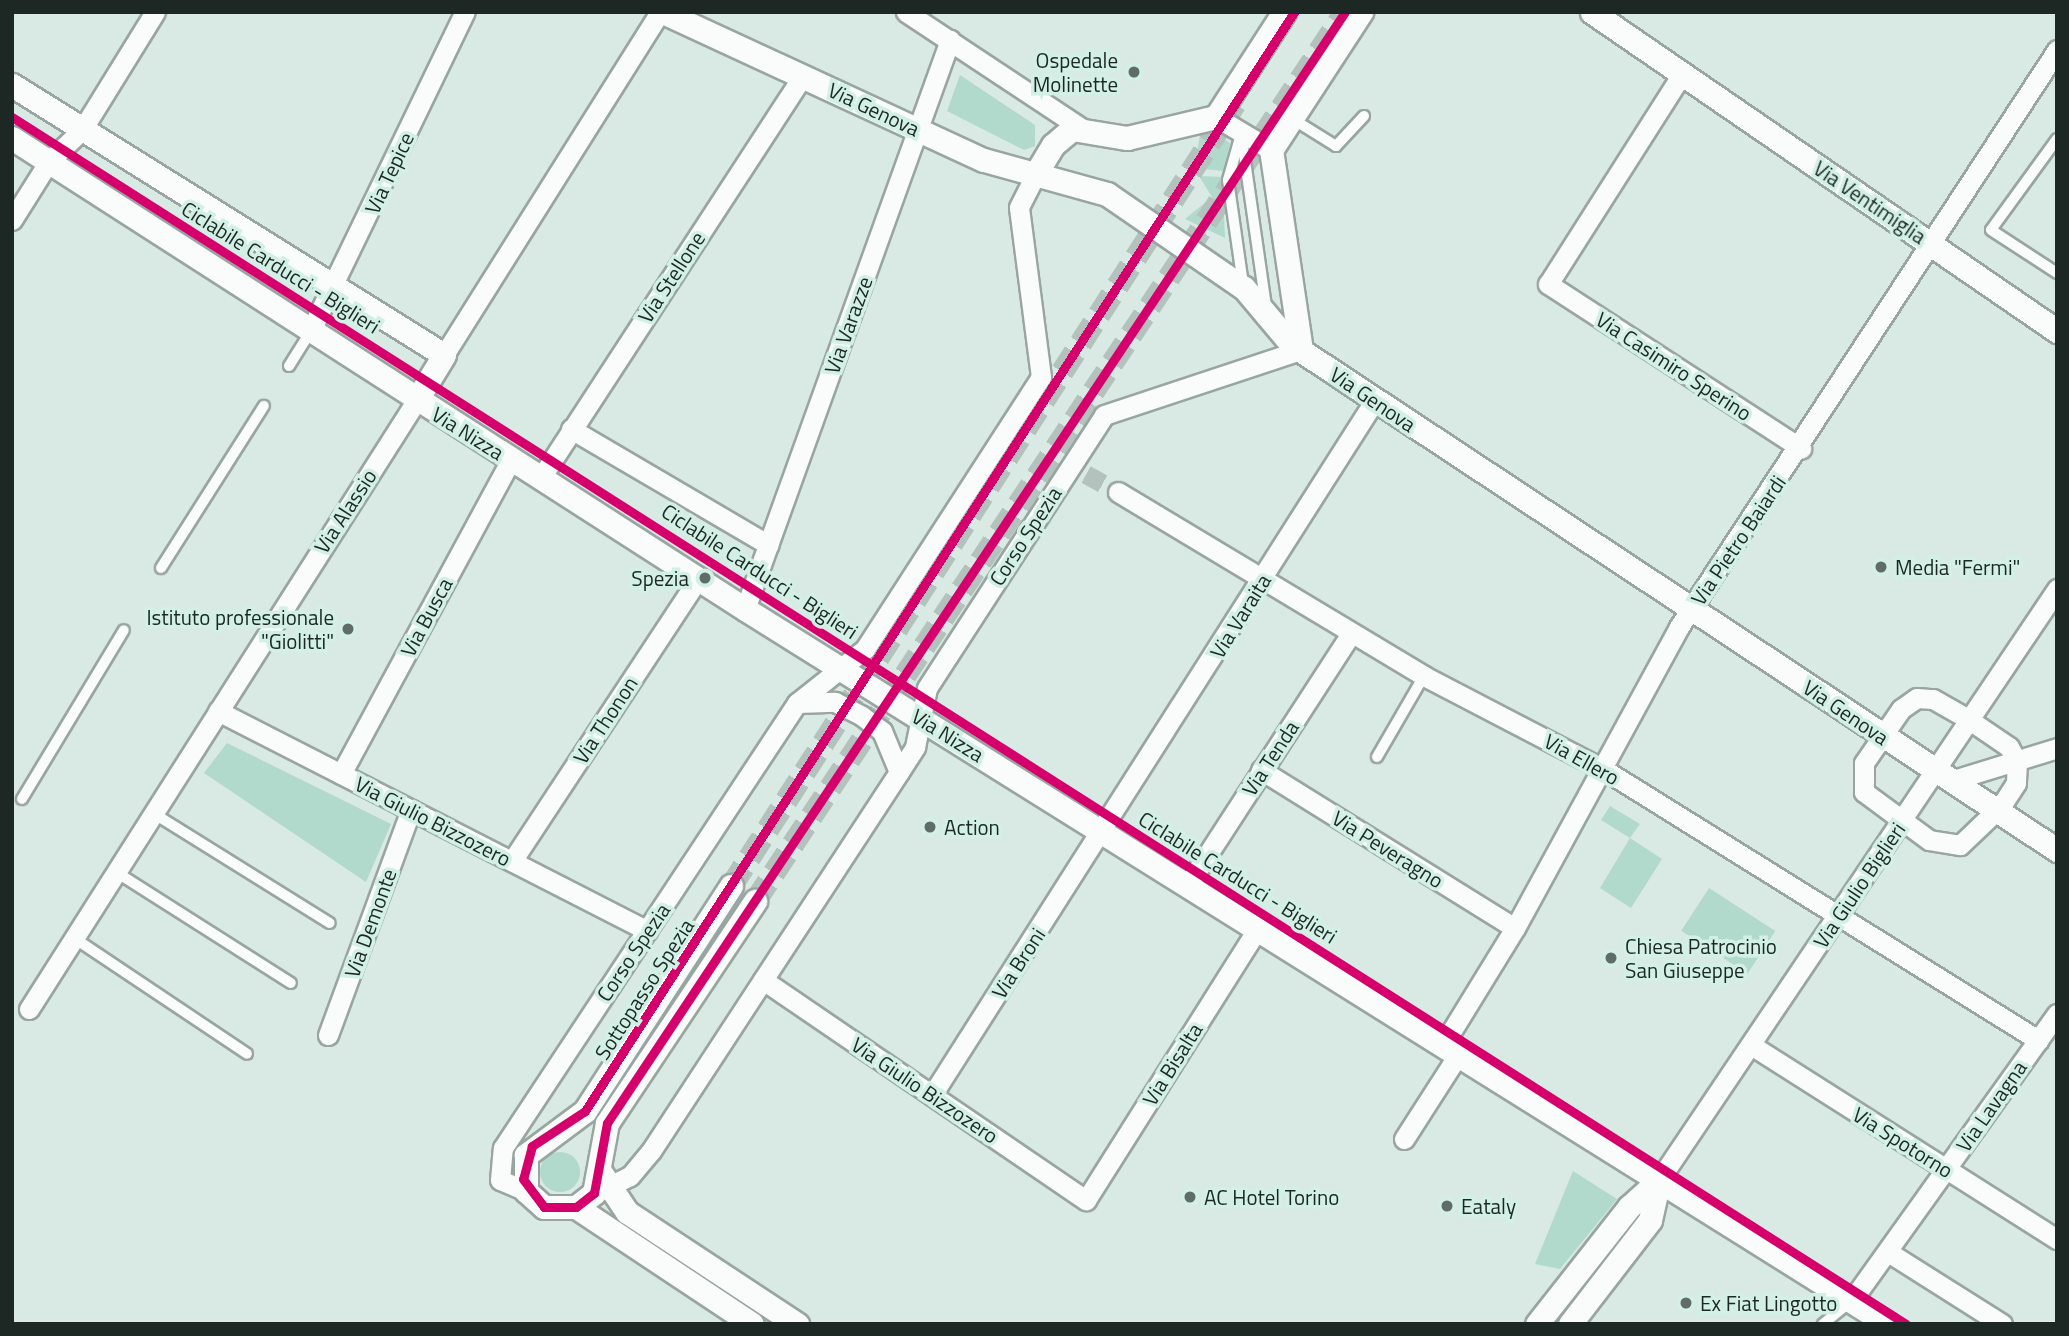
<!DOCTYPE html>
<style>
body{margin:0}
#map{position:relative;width:2069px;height:1336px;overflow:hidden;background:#d9e9e3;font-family:"Titillium Web",sans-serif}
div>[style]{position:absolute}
.green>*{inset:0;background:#b1dacc;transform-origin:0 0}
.round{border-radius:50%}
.minor-tunnel>*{height:19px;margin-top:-9.5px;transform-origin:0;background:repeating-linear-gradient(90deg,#b3c2bd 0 19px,transparent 0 29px)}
.tertiary-tunnel>*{height:23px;margin-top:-11.5px;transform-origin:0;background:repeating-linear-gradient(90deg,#b3c2bd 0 23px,transparent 0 34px)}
.roads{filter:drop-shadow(2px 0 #99a5a0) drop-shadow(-2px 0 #99a5a0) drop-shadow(0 2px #99a5a0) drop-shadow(0 -2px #99a5a0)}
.service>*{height:10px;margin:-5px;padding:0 5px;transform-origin:5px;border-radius:5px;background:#f9fcfb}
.minor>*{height:19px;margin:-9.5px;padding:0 9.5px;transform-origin:9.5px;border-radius:9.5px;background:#f9fcfb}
.tertiary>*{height:23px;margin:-11.5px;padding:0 11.5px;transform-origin:11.5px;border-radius:11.5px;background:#f9fcfb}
.cycleway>*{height:9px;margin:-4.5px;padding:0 4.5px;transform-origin:4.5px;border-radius:4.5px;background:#d6006c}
.dots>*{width:19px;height:19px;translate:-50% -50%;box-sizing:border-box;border:4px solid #d2f0e5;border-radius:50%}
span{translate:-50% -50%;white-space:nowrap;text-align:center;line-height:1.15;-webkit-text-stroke:7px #d2f0e5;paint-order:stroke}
.poi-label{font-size:21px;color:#1d2824}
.right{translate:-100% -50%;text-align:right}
.left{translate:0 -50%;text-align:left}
.street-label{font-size:21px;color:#1d2824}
.frame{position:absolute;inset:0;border:14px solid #1d2824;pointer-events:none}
</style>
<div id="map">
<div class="green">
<div style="clip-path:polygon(960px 75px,1035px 125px,1035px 146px,1024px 150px,947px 111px)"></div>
<div style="clip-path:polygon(1209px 129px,1230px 143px,1223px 171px,1194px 168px,1201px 130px)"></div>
<div style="clip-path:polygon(1199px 176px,1222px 177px,1225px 238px,1185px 219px,1212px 197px)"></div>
<div style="clip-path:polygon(227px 743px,391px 824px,366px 882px,204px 773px)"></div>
<div style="clip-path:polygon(1610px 806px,1640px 824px,1630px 838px,1662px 859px,1631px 908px,1600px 888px,1630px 838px,1601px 820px)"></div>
<div style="left:1709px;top:888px;width:79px;height:51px;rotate:33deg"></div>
<div class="round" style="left:540px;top:1152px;width:40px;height:40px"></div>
<div style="clip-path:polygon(1573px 1171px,1617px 1199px,1560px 1269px,1535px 1264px)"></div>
</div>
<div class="minor-tunnel">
<div style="left:1086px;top:474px;width:37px;rotate:29deg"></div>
</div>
<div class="tertiary-tunnel">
<div style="left:731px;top:886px;width:931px;rotate:-57.23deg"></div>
<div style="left:755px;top:901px;width:1067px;rotate:-56.43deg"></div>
</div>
<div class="roads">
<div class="service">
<div style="left:1291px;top:118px;width:53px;rotate:31.9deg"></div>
<div style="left:1336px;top:146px;width:41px;rotate:-47deg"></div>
<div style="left:1241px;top:133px;width:175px;rotate:81.8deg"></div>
<div style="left:1241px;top:134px;width:48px;rotate:105.8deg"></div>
<div style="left:1228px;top:180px;width:105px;rotate:81.8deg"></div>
<div style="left:2057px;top:139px;width:112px;rotate:126deg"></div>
<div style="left:1991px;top:230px;width:79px;rotate:33.1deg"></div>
<div style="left:289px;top:366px;width:40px;rotate:-58deg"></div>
<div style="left:161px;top:568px;width:192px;rotate:-57.6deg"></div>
<div style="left:1377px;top:757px;width:94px;rotate:-59.9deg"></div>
<div style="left:22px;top:799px;width:197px;rotate:-58.9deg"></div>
<div style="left:153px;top:813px;width:208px;rotate:31.9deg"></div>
<div style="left:116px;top:872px;width:207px;rotate:32.4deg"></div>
<div style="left:74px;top:938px;width:208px;rotate:33.8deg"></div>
<div style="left:1823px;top:1324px;width:36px;rotate:-39deg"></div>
</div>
<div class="minor">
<div style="left:906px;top:12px;width:209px;rotate:33.5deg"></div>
<div style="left:1682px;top:74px;width:249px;rotate:122.5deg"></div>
<div style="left:1548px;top:284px;width:302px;rotate:33deg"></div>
<div style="left:1216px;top:117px;width:64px;rotate:31deg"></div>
<div style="left:12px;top:220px;width:70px;rotate:-57.9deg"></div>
<div style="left:49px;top:161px;width:45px;rotate:-43.2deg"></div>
<div style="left:82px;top:130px;width:139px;rotate:-58.3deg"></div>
<div style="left:310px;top:332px;width:356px;rotate:-64.2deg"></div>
<div style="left:444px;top:355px;width:405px;rotate:-57.8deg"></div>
<div style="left:571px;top:429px;width:229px;rotate:30.4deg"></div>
<div style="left:540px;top:479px;width:481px;rotate:-56.9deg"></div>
<div style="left:1118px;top:492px;width:357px;rotate:31deg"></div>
<div style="left:1424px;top:676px;width:202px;rotate:27.5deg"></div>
<div style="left:1603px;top:769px;width:513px;rotate:31.92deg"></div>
<div style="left:745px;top:609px;width:605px;rotate:-70.19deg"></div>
<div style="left:1917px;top:698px;width:16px;rotate:4deg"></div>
<div style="left:1933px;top:699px;width:40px;rotate:29.7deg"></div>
<div style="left:1968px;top:719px;width:50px;rotate:34.3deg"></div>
<div style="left:2009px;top:747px;width:17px;rotate:62deg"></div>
<div style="left:2017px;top:762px;width:21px;rotate:93deg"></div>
<div style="left:2016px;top:783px;width:27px;rotate:123deg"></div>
<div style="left:2001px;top:806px;width:57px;rotate:136.4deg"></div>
<div style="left:1960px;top:845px;width:31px;rotate:-171deg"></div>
<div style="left:1929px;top:840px;width:81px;rotate:-143.6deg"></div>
<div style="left:1864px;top:792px;width:29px;rotate:-90deg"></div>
<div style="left:1864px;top:763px;width:65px;rotate:-55.6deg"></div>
<div style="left:1901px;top:709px;width:19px;rotate:-35deg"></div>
<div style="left:797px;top:703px;width:38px;rotate:-2deg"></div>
<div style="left:835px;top:702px;width:30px;rotate:27deg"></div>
<div style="left:862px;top:716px;width:25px;rotate:37deg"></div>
<div style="left:882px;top:731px;width:44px;rotate:67.5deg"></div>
<div style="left:218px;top:711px;width:482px;rotate:27.1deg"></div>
<div style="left:1261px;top:770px;width:299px;rotate:31.9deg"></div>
<div style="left:341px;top:774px;width:357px;rotate:-61.6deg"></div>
<div style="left:1950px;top:781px;width:112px;rotate:-17.1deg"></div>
<div style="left:512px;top:861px;width:338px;rotate:-56.6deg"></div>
<div style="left:1189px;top:883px;width:297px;rotate:-57deg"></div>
<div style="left:763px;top:980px;width:391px;rotate:34.3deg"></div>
<div style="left:1086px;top:1200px;width:322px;rotate:-57.7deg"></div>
<div style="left:29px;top:1009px;width:721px;rotate:-57.52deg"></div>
<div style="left:328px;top:1035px;width:240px;rotate:-69.8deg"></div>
<div style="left:1443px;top:1045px;width:137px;rotate:-58.4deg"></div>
<div style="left:1515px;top:928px;width:343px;rotate:-61.4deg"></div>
<div style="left:1679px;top:627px;width:690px;rotate:-56.77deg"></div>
<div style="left:1751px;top:1045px;width:362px;rotate:32.4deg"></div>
<div style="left:932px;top:1095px;width:824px;rotate:-57.49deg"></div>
<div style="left:1404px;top:1139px;width:100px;rotate:-57.3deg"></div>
<div style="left:1659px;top:1180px;width:713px;rotate:-56.04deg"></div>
<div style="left:526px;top:1191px;width:28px;rotate:-157deg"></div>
<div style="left:500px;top:1180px;width:32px;rotate:-85deg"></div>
<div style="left:503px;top:1148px;width:533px;rotate:-56.55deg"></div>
<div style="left:797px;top:703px;width:87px;rotate:-38.5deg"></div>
<div style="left:865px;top:649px;width:324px;rotate:-57.1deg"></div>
<div style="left:1041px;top:377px;width:171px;rotate:-97.4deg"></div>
<div style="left:1019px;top:207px;width:36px;rotate:-63deg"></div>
<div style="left:599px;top:1191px;width:34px;rotate:-26deg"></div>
<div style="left:630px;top:1176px;width:33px;rotate:-50deg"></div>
<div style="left:651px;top:1151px;width:453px;rotate:-56.8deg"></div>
<div style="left:899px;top:772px;width:30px;rotate:-57deg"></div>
<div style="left:915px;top:747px;width:60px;rotate:-78.5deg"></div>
<div style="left:927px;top:688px;width:325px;rotate:-57deg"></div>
<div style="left:1104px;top:415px;width:207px;rotate:-18.3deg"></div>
<div style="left:1888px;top:1252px;width:135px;rotate:32.3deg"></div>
<div style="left:1852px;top:1300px;width:352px;rotate:-54.4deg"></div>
</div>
<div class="tertiary">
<div style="left:663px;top:12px;width:353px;rotate:24.8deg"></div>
<div style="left:984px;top:160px;width:128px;rotate:15.5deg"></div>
<div style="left:1107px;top:194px;width:166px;rotate:34.5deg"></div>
<div style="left:1244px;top:288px;width:73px;rotate:50deg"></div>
<div style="left:1291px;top:344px;width:918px;rotate:33.45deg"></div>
<div style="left:1592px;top:12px;width:564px;rotate:34.45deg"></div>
<div style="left:12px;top:85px;width:509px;rotate:32.01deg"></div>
<div style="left:444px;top:355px;width:54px;rotate:121.3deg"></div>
<div style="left:12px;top:138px;width:871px;rotate:32.72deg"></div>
<div style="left:745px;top:609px;width:1348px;rotate:32.03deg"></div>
<div style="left:1035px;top:175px;width:35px;rotate:-59deg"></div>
<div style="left:1053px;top:145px;width:25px;rotate:-40deg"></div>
<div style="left:1072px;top:129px;width:56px;rotate:9.3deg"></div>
<div style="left:1127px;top:138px;width:91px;rotate:-13.3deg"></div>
<div style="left:1216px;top:117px;width:125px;rotate:-57.1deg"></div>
<div style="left:1301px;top:350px;width:202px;rotate:-98.5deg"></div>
<div style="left:1271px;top:150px;width:165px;rotate:-56.9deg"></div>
<div style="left:731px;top:886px;width:268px;rotate:123deg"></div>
<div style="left:585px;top:1111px;width:74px;rotate:143.3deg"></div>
<div style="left:526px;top:1155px;width:36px;rotate:90deg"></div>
<div style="left:526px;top:1191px;width:24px;rotate:42deg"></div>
<div style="left:544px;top:1207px;width:32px"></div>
<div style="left:576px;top:1207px;width:23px;rotate:-38deg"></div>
<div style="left:594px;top:1193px;width:71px;rotate:-79.5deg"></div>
<div style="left:607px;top:1123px;width:267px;rotate:-56.3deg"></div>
<div style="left:601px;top:1173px;width:47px;rotate:56.3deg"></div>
<div style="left:627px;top:1212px;width:204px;rotate:33.4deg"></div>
<div style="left:576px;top:1207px;width:211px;rotate:33.6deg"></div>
<div style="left:1537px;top:1324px;width:149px;rotate:-51.8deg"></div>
<div style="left:1629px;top:1207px;width:40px;rotate:-42deg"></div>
<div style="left:1570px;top:1324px;width:131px;rotate:-52.4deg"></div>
<div style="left:1650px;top:1220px;width:41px;rotate:-77.3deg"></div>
</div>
</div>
<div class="cycleway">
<div style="left:1294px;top:12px;width:1308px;rotate:122.83deg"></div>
<div style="left:585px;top:1111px;width:64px;rotate:146.6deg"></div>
<div style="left:532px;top:1146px;width:34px;rotate:105deg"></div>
<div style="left:523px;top:1179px;width:35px;rotate:53deg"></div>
<div style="left:544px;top:1207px;width:32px"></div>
<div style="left:576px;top:1207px;width:23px;rotate:-38deg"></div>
<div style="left:594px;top:1193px;width:71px;rotate:-79.5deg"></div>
<div style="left:607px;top:1123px;width:1334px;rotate:-56.41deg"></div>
<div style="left:12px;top:117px;width:2246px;rotate:32.51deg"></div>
</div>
<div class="dots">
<div style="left:1134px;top:72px;background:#5f6c67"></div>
<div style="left:1881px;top:567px;background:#5f6c67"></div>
<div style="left:705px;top:578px;background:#5f6c67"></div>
<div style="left:348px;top:629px;background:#5f6c67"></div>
<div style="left:930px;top:827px;background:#5f6c67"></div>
<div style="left:1611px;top:958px;background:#5f6c67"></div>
<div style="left:1190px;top:1197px;background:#5f6c67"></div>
<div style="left:1447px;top:1206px;background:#5f6c67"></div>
<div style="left:1686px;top:1303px;background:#5f6c67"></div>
</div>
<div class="poi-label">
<span class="right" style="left:1118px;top:72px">Ospedale<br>Molinette</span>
<span class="left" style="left:1895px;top:567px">Media "Fermi"</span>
<span class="right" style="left:689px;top:578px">Spezia</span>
<span class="right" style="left:334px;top:629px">Istituto professionale<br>"Giolitti"</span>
<span class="left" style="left:944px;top:827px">Action</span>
<span class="left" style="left:1625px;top:958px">Chiesa Patrocinio<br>San Giuseppe</span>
<span class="left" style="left:1204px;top:1197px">AC Hotel Torino</span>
<span class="left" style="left:1461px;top:1206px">Eataly</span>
<span class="left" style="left:1700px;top:1303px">Ex Fiat Lingotto</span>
</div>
<div class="street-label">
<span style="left:874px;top:109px;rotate:25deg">Via Genova</span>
<span style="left:389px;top:173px;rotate:-65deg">Via Tepice</span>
<span style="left:1870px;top:202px;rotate:34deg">Via Ventimiglia</span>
<span style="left:281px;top:267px;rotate:32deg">Ciclabile Carducci - Biglieri</span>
<span style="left:671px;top:277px;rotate:-57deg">Via Stellone</span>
<span style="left:848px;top:325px;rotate:-70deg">Via Varazze</span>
<span style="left:1674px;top:366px;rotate:33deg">Via Casimiro Sperino</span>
<span style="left:1373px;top:399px;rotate:34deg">Via Genova</span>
<span style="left:468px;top:433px;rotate:32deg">Via Nizza</span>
<span style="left:345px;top:511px;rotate:-57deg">Via Alassio</span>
<span style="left:1025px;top:536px;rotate:-57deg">Corso Spezia</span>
<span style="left:1738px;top:540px;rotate:-56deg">Via Pietro Baiardi</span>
<span style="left:760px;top:571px;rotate:33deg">Ciclabile Carducci - Biglieri</span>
<span style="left:1240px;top:616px;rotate:-58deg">Via Varaita</span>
<span style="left:426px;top:617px;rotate:-62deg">Via Busca</span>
<span style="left:1846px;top:712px;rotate:34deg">Via Genova</span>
<span style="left:605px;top:720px;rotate:-57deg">Via Thonon</span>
<span style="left:948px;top:735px;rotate:32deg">Via Nizza</span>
<span style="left:1270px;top:758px;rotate:-57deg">Via Tenda</span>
<span style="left:1582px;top:759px;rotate:29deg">Via Ellero</span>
<span style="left:433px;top:821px;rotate:27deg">Via Giulio Bizzozero</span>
<span style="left:1388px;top:849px;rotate:32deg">Via Peveragno</span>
<span style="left:1238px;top:877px;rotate:32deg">Ciclabile Carducci - Biglieri</span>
<span style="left:1859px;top:885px;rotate:-56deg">Via Giulio Biglieri</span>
<span style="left:370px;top:923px;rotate:-70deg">Via Demonte</span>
<span style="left:633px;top:952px;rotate:-56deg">Corso Spezia</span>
<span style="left:1018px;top:963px;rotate:-57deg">Via Broni</span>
<span style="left:644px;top:989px;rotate:-57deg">Sottopasso Spezia</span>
<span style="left:1172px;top:1064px;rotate:-58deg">Via Bisalta</span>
<span style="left:925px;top:1090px;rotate:34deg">Via Giulio Bizzozero</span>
<span style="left:1991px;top:1106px;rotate:-55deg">Via Lavagna</span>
<span style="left:1903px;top:1142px;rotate:32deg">Via Spotorno</span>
</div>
<div class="frame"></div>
</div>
